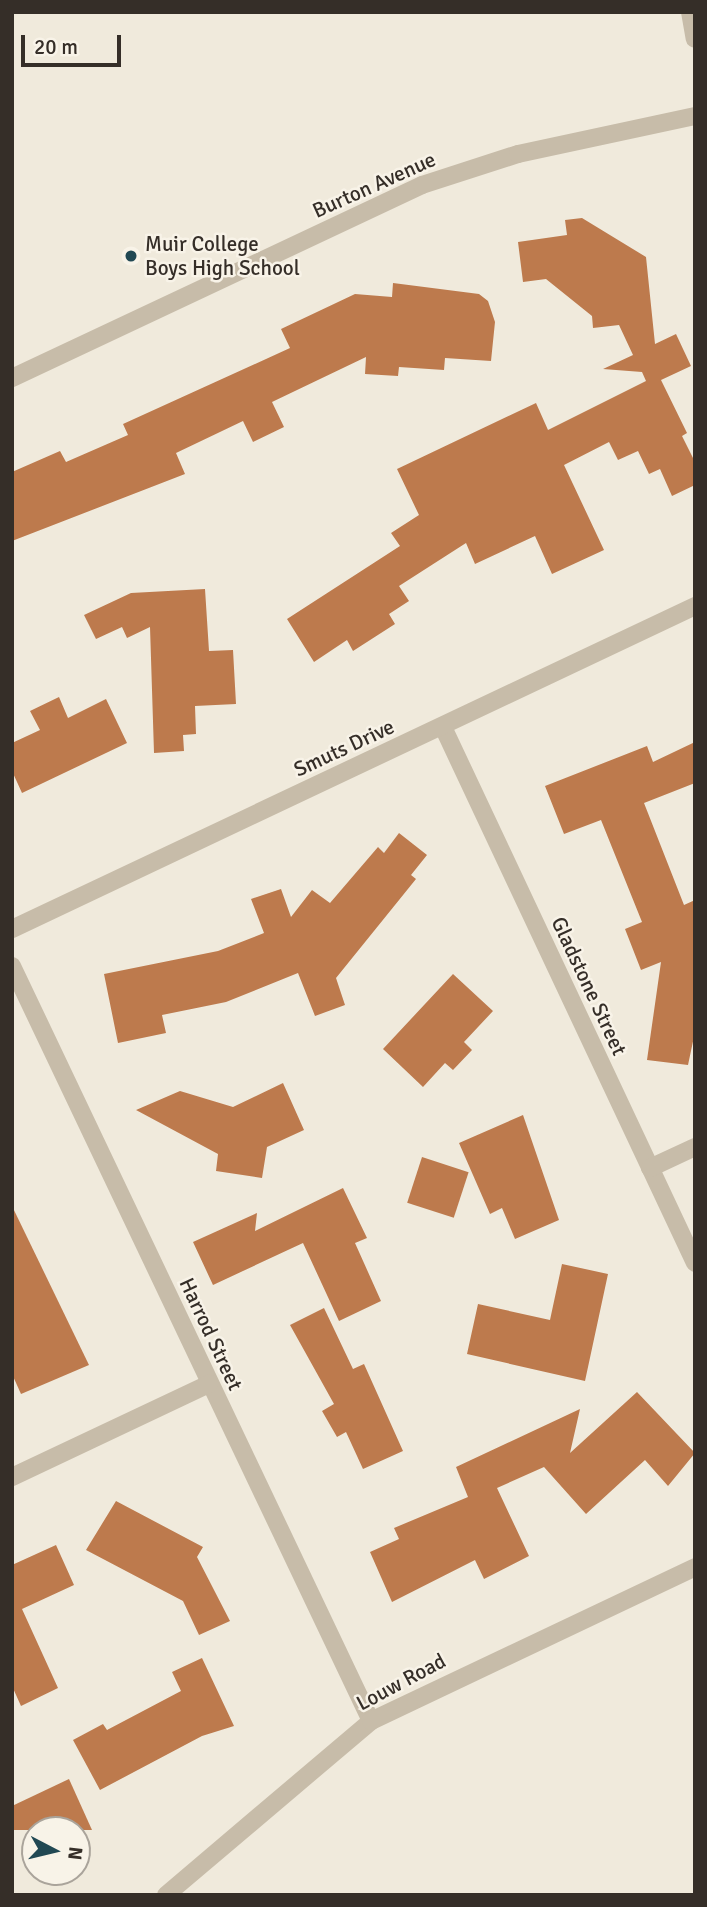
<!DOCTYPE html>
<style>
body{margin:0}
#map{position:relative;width:707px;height:1907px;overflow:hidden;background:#f0eadc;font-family:Signika,sans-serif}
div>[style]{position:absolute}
.building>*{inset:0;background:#bd7a4d;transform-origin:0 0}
.minor>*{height:18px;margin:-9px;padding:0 9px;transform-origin:9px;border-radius:9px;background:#c7bca9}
.dots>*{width:19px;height:19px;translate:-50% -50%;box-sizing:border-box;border:4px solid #f8f3e8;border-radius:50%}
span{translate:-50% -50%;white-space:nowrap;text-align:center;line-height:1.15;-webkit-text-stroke:5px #f8f3e8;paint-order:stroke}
.street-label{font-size:21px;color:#352e28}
.poi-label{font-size:21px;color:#352e28}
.left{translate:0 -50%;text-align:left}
.frame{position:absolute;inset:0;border:14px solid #352e28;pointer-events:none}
.north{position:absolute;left:21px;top:1816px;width:70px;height:70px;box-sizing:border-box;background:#f8f3e8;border:2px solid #aaa49b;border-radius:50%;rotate:97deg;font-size:19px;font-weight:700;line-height:28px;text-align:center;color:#352e28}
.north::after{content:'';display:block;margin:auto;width:24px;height:32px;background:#214853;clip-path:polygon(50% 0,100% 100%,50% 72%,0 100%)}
.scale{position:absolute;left:21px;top:35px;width:100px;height:32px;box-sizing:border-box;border:4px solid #352e28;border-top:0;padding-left:9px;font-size:21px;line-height:24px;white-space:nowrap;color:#352e28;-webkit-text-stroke:5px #f8f3e8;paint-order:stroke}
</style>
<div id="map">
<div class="building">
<div style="clip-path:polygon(582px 218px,646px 257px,655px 344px,676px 334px,691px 366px,661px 380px,687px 433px,682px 436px,695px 462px,695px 485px,672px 496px,660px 469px,649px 474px,638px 451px,618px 460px,609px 442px,564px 465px,604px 550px,552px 574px,535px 536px,475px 564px,466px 543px,399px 586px,409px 601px,389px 614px,395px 624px,353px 651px,347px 640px,314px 662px,287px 619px,400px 546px,391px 533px,419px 515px,397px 469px,536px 403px,548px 430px,646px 381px,642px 372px,603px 369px,633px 355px,619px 325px,593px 328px,592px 316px,546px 279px,523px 282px,518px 242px,567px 235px,565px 220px)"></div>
<div style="clip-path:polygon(393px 283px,479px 294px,488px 301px,495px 322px,491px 361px,445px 358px,444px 370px,399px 367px,398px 376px,365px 374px,366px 357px,272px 402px,284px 427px,253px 442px,243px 421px,176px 453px,185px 474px,12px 541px,12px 472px,60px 451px,66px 462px,128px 435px,123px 424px,290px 348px,281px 329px,355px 294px,392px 297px)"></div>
<div style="clip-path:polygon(205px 589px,209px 651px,233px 650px,236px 704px,195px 706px,196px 734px,183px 735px,184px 751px,154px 753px,150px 627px,127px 638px,122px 627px,96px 639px,84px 615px,131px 593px)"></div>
<div style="clip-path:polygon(59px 697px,68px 718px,106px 699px,127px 743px,22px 793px,12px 771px,12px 743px,40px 730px,30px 711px)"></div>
<div style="clip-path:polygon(695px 742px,695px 783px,644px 803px,684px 905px,695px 900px,695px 1032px,688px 1065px,647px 1060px,661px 962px,641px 970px,625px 929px,642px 922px,601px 820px,564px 834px,545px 786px,647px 746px,653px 762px)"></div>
<div style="clip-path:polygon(399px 833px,427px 855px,411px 875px,416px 879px,336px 978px,345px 1005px,315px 1016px,298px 973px,226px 1002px,162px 1015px,166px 1033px,118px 1043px,104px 974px,218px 951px,264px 933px,251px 899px,281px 889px,291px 917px,312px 890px,330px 903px,378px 847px,384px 853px)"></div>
<div style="clip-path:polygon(453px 974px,493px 1011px,464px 1042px,472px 1050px,453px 1070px,445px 1063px,423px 1087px,383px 1049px)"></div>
<div style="clip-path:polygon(283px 1083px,304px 1130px,267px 1147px,262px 1178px,216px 1171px,218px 1154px,136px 1110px,180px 1091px,233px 1107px)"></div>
<div style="clip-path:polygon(523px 1115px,559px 1220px,515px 1239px,502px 1208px,490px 1214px,459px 1143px)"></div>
<div style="left:422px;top:1157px;width:49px;height:48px;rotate:18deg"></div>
<div style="clip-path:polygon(343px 1188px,367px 1238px,355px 1243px,381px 1301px,339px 1321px,303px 1243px,213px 1285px,193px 1242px,257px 1213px,255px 1231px)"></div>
<div style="clip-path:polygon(12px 1206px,89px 1365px,21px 1394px,12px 1374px)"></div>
<div style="clip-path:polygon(562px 1264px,608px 1274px,585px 1381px,467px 1354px,478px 1304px,550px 1320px)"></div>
<div style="clip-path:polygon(324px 1308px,353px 1369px,364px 1364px,403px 1451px,363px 1469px,346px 1432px,337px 1437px,322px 1411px,334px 1404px,290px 1325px)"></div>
<div style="clip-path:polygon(637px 1392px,695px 1453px,668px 1486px,645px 1460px,586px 1514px,544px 1467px,497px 1488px,529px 1556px,484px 1579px,475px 1560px,392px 1602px,370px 1552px,399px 1539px,394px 1528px,468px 1497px,456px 1467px,580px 1409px,570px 1453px)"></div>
<div style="clip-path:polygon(116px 1501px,203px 1547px,197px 1557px,230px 1621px,199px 1635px,183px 1601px,86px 1550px)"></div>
<div style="clip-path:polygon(56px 1545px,74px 1585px,22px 1609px,58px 1688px,21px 1706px,12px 1686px,12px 1565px)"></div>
<div style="clip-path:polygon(202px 1658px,234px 1726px,202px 1736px,100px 1790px,73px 1740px,103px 1724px,107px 1730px,181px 1691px,172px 1672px)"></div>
<div style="clip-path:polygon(69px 1779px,92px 1830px,12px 1830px,12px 1806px)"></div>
</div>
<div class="minor">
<div style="left:690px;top:12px;width:27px;rotate:80deg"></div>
<div style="left:12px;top:378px;width:453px;rotate:-25.2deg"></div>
<div style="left:422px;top:185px;width:101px;rotate:-17.9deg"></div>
<div style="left:518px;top:154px;width:181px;rotate:-12.1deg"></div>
<div style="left:443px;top:727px;width:592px;rotate:64.82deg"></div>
<div style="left:12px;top:929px;width:756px;rotate:-25.31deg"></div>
<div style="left:12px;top:966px;width:836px;rotate:64.57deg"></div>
<div style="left:650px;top:1168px;width:50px;rotate:-25deg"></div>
<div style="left:12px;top:1477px;width:218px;rotate:-25.3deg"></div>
<div style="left:166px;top:1895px;width:269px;rotate:-40.3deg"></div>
<div style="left:371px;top:1721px;width:359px;rotate:-25.4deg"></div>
</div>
<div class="dots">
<div style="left:131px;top:256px;background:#214853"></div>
</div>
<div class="street-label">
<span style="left:374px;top:185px;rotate:-24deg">Burton Avenue</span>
<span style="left:344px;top:748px;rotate:-25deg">Smuts Drive</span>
<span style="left:589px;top:986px;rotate:65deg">Gladstone Street</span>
<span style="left:211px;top:1334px;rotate:65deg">Harrod Street</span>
<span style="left:401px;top:1682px;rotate:-28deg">Louw Road</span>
</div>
<div class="poi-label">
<span class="left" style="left:145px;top:256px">Muir College<br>Boys High School</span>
</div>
<div class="frame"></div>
<div class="north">N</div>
<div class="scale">20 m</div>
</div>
